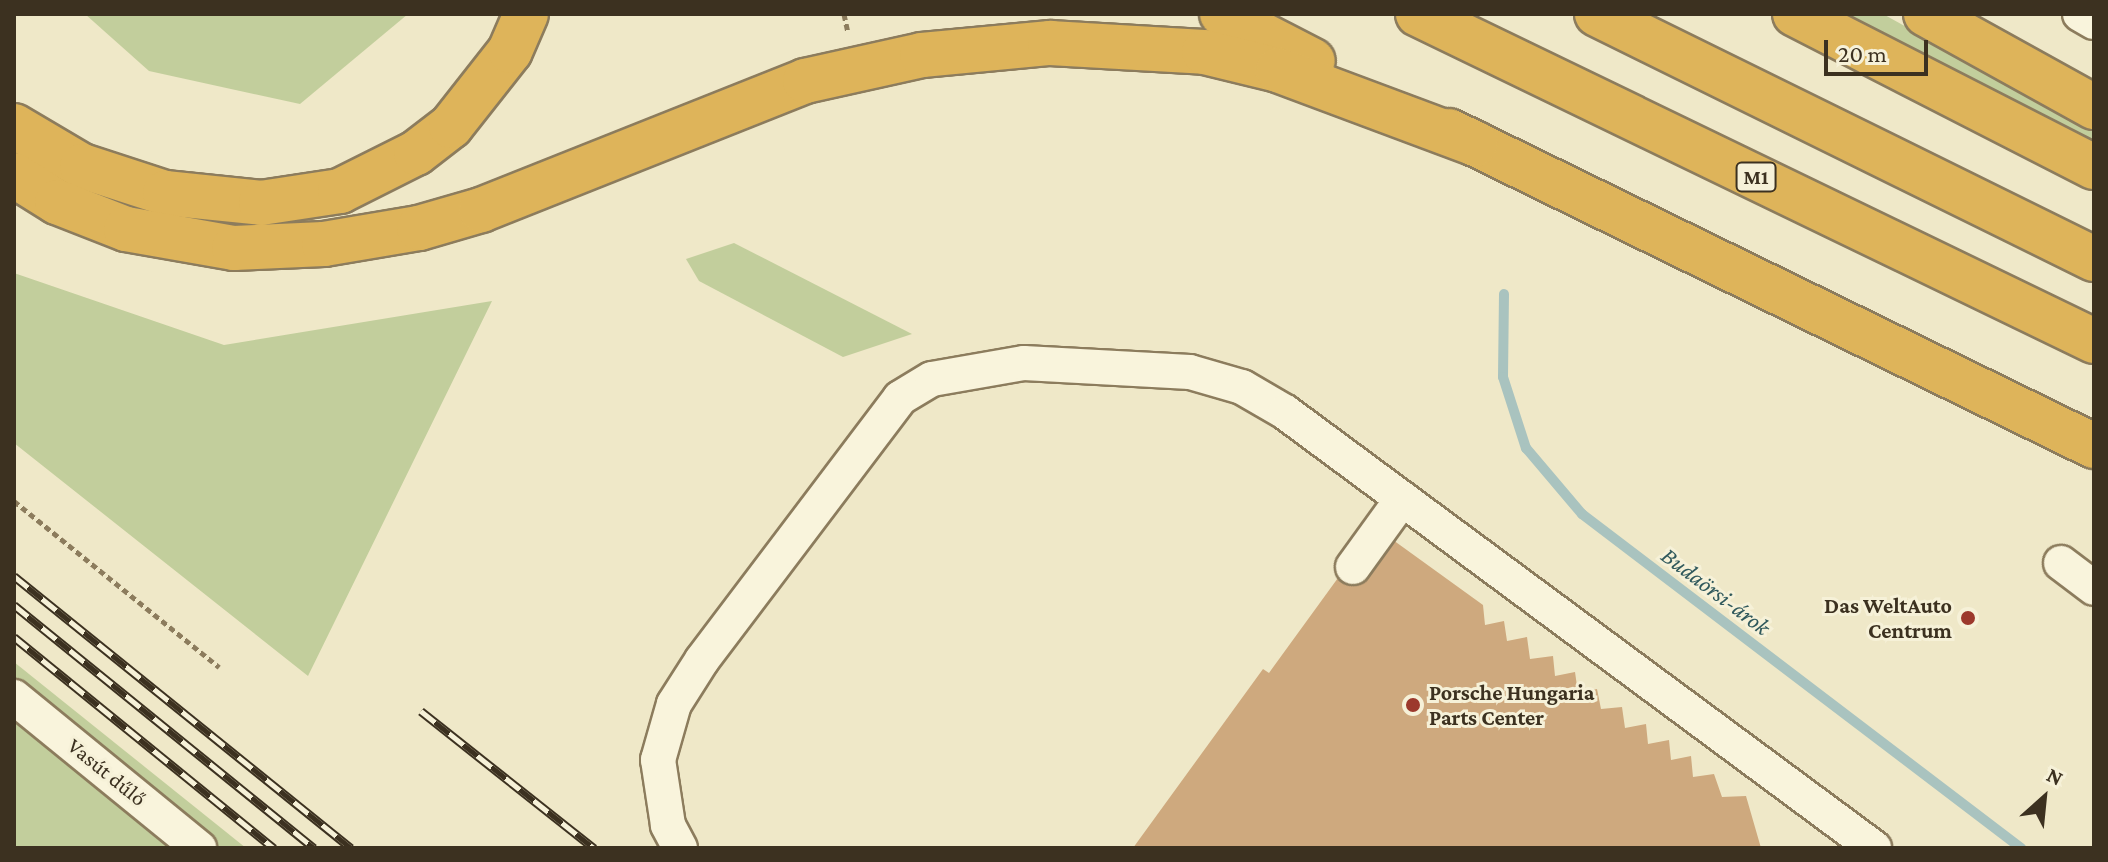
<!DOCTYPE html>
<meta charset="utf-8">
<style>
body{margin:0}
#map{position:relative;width:2108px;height:862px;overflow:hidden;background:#efe8c8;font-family:"Crimson Pro",serif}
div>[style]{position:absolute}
.green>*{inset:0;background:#c2ce9c}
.stream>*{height:10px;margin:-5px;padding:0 5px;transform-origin:5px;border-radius:5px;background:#a9c3bf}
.building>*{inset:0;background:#cea97e}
.path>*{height:5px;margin-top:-2.5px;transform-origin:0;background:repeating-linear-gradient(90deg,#8c7c5d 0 6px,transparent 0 10px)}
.roads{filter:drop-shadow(2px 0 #8c7c5d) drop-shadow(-2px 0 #8c7c5d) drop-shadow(0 2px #8c7c5d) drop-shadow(0 -2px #8c7c5d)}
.minor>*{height:34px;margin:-17px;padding:0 17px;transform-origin:17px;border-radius:17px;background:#f9f4dc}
.highway>*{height:44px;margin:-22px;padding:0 22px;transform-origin:22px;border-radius:22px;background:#deb45a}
.rail>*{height:9px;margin-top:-4.5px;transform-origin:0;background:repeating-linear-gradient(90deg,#f6f1d8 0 18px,#3c3120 0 36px);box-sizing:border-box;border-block:2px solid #3c3120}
.dots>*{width:22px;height:22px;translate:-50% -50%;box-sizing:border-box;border:4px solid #f6f1d8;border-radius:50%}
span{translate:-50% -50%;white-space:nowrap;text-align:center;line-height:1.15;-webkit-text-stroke:6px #f6f1d8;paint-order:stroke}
.shield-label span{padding:2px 6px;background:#f6f1d8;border:2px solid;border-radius:6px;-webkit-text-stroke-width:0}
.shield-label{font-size:20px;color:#3c3120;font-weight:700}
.poi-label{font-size:22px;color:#3c3120;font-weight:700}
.right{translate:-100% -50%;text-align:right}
.left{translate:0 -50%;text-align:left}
.street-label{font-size:22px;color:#3c3120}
.water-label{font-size:24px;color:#30595c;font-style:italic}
.frame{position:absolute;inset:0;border:16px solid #3c3120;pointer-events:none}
.north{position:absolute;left:2004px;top:758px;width:80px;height:80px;-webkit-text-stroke:6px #f6f1d8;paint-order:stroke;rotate:27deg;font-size:22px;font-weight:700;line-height:32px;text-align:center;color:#3c3120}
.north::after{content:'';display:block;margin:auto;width:28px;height:36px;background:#3c3120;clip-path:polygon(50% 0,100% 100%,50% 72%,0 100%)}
.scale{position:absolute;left:1824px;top:40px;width:104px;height:36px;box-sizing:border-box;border:4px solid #3c3120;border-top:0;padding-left:10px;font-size:24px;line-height:28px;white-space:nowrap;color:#3c3120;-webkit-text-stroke:6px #f6f1d8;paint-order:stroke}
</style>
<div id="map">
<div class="green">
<div style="clip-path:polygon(85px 14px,408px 14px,300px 104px,149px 71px)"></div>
<div style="clip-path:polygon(1839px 14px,1883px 14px,2094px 131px,2094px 148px)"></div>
<div style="clip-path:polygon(734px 243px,912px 334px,843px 357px,699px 281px,686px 259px)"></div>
<div style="clip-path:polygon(14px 273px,224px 345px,492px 301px,308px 676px,14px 443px)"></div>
<div style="clip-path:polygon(14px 662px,246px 848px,14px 848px)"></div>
</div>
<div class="stream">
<div style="left:1504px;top:294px;width:83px;rotate:90.7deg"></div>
<div style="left:1503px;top:377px;width:75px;rotate:72.1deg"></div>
<div style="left:1526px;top:448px;width:87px;rotate:49.7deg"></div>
<div style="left:1582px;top:514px;width:552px;rotate:37.26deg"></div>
</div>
<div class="building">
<div style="clip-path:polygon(1375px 527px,1483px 605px,1485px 625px,1504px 621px,1507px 641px,1527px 637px,1530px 659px,1553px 656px,1555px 676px,1575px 672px,1578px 693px,1597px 689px,1601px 709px,1622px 707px,1625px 728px,1646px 724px,1648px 744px,1669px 740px,1671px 760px,1691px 756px,1693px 777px,1714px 774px,1722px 797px,1746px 796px,1761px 848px,1133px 848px,1263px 669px,1269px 673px)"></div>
</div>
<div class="path">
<div style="left:844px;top:14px;width:19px;rotate:78deg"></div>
<div style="left:14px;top:501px;width:264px;rotate:39deg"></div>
</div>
<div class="roads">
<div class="minor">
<div style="left:2080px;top:14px;width:16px;rotate:30deg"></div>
<div style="left:2061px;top:563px;width:41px;rotate:37.1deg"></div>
<div style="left:1353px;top:567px;width:84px;rotate:-54.2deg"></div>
<div style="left:14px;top:697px;width:239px;rotate:39.2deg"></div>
<div style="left:680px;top:848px;width:26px;rotate:-118deg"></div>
<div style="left:668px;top:825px;width:66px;rotate:-98.7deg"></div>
<div style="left:658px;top:760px;width:58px;rotate:-74.1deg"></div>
<div style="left:674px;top:704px;width:52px;rotate:-57.5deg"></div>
<div style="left:702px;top:660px;width:328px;rotate:-52.9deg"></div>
<div style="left:900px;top:398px;width:37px;rotate:-31deg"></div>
<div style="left:932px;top:379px;width:93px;rotate:-9.9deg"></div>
<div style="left:1024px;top:363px;width:166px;rotate:3.1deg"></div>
<div style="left:1190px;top:372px;width:54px;rotate:16.1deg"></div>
<div style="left:1242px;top:387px;width:50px;rotate:30.2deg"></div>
<div style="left:1285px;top:412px;width:733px;rotate:36.51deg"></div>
</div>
<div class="highway">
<div style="left:1222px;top:14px;width:102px;rotate:27.3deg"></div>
<div style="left:1418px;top:14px;width:751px;rotate:25.81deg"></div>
<div style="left:1597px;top:14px;width:554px;rotate:26.24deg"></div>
<div style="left:1795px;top:14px;width:336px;rotate:27.1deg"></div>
<div style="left:1926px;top:14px;width:192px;rotate:29deg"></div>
<div style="left:14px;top:126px;width:79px;rotate:30.5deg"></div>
<div style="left:82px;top:166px;width:87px;rotate:18deg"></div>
<div style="left:165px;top:193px;width:97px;rotate:5.9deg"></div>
<div style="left:261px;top:203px;width:80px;rotate:-8.6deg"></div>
<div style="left:340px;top:191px;width:85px;rotate:-26.6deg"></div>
<div style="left:416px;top:153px;width:44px;rotate:-37.6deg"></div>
<div style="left:451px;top:126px;width:95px;rotate:-51.8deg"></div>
<div style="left:510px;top:51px;width:40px;rotate:-66.6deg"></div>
<div style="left:1449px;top:131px;width:718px;rotate:26.03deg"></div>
<div style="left:14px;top:175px;width:51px;rotate:32.1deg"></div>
<div style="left:57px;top:202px;width:74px;rotate:21.4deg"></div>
<div style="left:126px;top:229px;width:110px;rotate:10deg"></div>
<div style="left:234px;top:248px;width:90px;rotate:-2.5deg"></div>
<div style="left:324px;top:244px;width:96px;rotate:-9.6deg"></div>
<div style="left:419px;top:228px;width:65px;rotate:-16.2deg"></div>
<div style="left:481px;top:210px;width:349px;rotate:-21.7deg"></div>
<div style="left:805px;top:81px;width:120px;rotate:-12.5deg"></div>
<div style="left:922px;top:55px;width:129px;rotate:-5.4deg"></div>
<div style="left:1050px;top:43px;width:154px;rotate:3.3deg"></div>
<div style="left:1204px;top:52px;width:76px;rotate:13.7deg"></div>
<div style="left:1278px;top:70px;width:211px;rotate:20.5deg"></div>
</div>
</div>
<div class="rail">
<div style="left:14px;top:576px;width:433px;rotate:38.9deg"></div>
<div style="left:14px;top:605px;width:386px;rotate:39deg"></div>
<div style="left:14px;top:637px;width:335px;rotate:39.1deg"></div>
<div style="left:421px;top:711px;width:221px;rotate:38.4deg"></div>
</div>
<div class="dots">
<div style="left:1968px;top:618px;background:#9c392c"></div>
<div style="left:1413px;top:705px;background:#9c392c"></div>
</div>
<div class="shield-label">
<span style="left:1756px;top:177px">M1</span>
</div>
<div class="poi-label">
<span class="right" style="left:1952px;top:618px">Das WeltAuto<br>Centrum</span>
<span class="left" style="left:1429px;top:705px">Porsche Hungaria<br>Parts Center</span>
</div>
<div class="street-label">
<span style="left:107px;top:772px;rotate:39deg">Vasút dűlő</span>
</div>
<div class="water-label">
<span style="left:1716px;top:591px;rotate:37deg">Budaörsi-árok</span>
</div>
<div class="frame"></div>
<div class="north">N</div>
<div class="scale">20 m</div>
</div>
